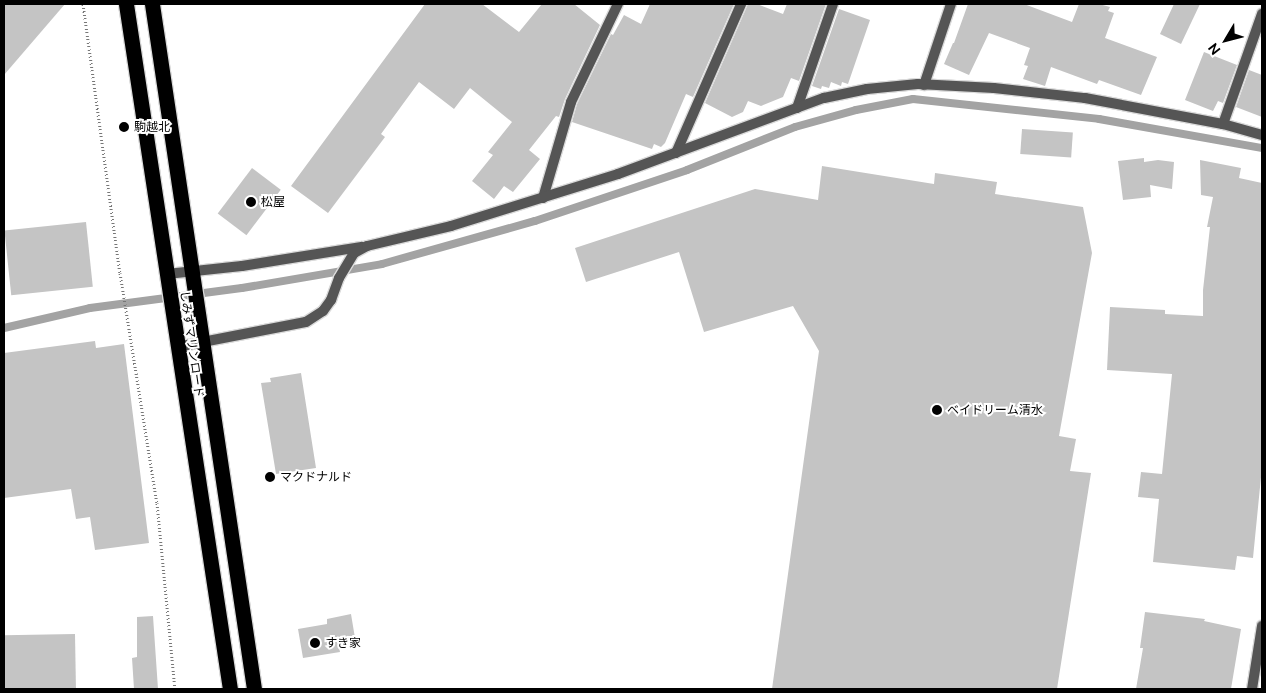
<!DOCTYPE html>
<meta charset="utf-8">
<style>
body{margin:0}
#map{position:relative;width:1266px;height:693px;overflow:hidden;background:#fff;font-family:Ubuntu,"Noto Sans JP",sans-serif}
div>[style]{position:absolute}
.stream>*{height:8px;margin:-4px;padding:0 4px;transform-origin:4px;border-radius:4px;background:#a3a3a3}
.building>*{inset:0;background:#c4c4c4;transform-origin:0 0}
.path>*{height:3px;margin-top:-1.5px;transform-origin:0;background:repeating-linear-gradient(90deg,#777 0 1px,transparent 0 3.5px)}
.roads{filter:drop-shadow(1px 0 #dbdbdb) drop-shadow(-1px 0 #dbdbdb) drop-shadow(0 1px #dbdbdb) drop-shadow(0 -1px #dbdbdb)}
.street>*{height:10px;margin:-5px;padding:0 5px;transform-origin:5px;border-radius:5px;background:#555}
.highway>*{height:15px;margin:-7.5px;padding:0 7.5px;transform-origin:7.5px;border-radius:7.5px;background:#000}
.dots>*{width:14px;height:14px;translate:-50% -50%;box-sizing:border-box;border:2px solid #fff;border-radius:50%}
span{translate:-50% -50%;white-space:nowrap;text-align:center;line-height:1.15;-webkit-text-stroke:4px #fff;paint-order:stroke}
.poi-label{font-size:12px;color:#000}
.left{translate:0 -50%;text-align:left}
.street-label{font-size:12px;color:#000}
.frame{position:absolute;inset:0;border:5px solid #000;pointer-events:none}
.north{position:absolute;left:1201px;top:15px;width:50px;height:50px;-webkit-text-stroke:4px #fff;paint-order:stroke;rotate:233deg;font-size:14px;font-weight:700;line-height:20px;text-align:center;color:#000}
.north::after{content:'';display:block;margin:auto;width:18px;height:22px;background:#000;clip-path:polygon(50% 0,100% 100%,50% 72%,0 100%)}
</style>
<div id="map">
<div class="stream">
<div style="left:4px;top:328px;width:88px;rotate:-13.1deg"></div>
<div style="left:90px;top:308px;width:153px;rotate:-7.5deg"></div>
<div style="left:242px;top:288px;width:142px;rotate:-9.7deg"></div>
<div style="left:382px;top:264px;width:159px;rotate:-15.7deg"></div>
<div style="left:535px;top:221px;width:160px;rotate:-18.5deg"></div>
<div style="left:687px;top:170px;width:116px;rotate:-21.7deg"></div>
<div style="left:795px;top:127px;width:63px;rotate:-15.6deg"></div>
<div style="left:856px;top:110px;width:58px;rotate:-10.9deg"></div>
<div style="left:913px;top:99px;width:187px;rotate:6.1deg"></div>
<div style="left:1099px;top:119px;width:166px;rotate:10.1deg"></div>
</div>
<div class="building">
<div style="clip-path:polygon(4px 4px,65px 4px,4px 75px)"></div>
<div style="clip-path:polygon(425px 4px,482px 4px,519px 32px,542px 4px,574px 4px,600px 25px,565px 99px,559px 117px,556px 116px,529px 150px,540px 159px,513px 192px,504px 186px,494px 199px,472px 181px,493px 155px,488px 152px,512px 122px,470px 88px,454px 109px,419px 82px,381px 134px,385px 137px,328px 213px,291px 186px)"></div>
<div style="clip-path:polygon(650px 4px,734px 4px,693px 97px,686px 94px,665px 143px,661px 147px,654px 144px,652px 149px,572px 122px,577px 104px,611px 34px,613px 35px,624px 15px,641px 24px)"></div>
<div style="clip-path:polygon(748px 4px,757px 4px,783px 14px,787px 4px,826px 4px,799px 81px,791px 78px,783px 97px,761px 106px,748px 101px,743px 112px,732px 117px,705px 103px)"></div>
<div style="clip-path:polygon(968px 4px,1024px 4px,1072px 22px,1079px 4px,1099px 4px,1110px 7px,1108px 11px,1114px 13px,1105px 38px,1157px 57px,1141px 95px,1099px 80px,1097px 84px,1051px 67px,1045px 86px,1023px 79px,1028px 66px,1024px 65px,1030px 48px,989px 33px,969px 75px,944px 64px,953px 43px,954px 43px)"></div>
<div style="clip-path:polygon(1174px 4px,1200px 4px,1181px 44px,1160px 34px)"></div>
<div style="clip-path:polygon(839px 9px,870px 20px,848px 84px,842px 82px,841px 86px,831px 82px,829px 88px,822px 86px,821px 89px,812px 86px)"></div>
<div style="clip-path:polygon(1204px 52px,1237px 65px,1223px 103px,1218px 101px,1213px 111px,1185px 100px)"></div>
<div style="clip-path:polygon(1249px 70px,1262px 75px,1262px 117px,1236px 107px)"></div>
<div style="left:1022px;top:129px;width:51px;height:25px;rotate:4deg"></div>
<div style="clip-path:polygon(1144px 158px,1144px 162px,1158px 160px,1174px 162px,1172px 189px,1150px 185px,1151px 197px,1123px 200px,1118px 161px)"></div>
<div style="clip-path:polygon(1200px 160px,1241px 168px,1239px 178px,1262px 183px,1262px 467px,1253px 558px,1237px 556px,1235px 570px,1153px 562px,1159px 499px,1138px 497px,1141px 472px,1162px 474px,1172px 374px,1107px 370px,1110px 307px,1165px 310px,1165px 314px,1203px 316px,1203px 290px,1210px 227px,1207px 227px,1213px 197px,1201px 195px)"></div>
<div style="clip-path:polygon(822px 166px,934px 184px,935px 173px,997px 182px,995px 194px,1083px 207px,1092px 253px,1059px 436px,1076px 439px,1070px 471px,1091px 473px,1057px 689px,772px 689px,819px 351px,793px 306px,704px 332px,679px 252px,586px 282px,575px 248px,755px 189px,818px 200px)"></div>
<div style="left:252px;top:168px;width:36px;height:57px;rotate:37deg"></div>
<div style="left:86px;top:222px;width:65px;height:82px;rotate:84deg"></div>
<div style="clip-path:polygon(95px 341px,96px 348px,124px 344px,149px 543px,95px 550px,90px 517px,76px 519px,71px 489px,4px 498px,4px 353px)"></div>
<div style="clip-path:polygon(301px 373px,316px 468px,276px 474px,261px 383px,271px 382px,270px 378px)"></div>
<div style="clip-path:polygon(1145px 612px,1205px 619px,1204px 621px,1241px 629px,1231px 689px,1136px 689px,1143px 648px,1140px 648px)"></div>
<div style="clip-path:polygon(351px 614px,356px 644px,339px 647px,340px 652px,303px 658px,298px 629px,327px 624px,327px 619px)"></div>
<div style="clip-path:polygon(153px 616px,158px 689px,134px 689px,132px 658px,137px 657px,137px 617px)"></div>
<div style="left:75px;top:634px;width:55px;height:71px;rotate:89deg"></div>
</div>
<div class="path">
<div style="left:83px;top:4px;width:272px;rotate:82.2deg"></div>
<div style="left:120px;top:273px;width:233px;rotate:80.9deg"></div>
<div style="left:157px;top:503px;width:187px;rotate:84.5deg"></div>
</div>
<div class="roads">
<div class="street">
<div style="left:924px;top:85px;width:85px;rotate:-71.6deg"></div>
<div style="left:797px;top:108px;width:110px;rotate:-70.9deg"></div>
<div style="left:1223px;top:124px;width:117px;rotate:-70.5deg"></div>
<div style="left:676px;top:153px;width:163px;rotate:-66.4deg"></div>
<div style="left:543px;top:198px;width:100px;rotate:-73.7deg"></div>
<div style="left:571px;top:102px;width:109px;rotate:-64.4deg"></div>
<div style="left:167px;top:274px;width:75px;rotate:-6.1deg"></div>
<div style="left:242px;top:266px;width:121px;rotate:-9.1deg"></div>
<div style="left:177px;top:347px;width:131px;rotate:-11deg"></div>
<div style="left:306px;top:322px;width:20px;rotate:-33deg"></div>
<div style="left:323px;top:311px;width:14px;rotate:-54deg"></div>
<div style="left:331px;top:300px;width:23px;rotate:-70deg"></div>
<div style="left:339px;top:278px;width:29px;rotate:-59deg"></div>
<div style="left:354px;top:253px;width:15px;rotate:-28deg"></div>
<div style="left:367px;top:246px;width:86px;rotate:-13.4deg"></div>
<div style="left:451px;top:226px;width:175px;rotate:-17.3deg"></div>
<div style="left:618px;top:174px;width:220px;rotate:-20.3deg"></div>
<div style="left:824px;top:98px;width:44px;rotate:-11.8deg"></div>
<div style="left:867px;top:89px;width:51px;rotate:-5.6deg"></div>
<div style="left:918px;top:84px;width:76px;rotate:3deg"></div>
<div style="left:994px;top:88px;width:92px;rotate:6.3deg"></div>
<div style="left:1085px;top:98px;width:140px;rotate:10.7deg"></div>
<div style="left:1223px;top:124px;width:41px;rotate:15.8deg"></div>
<div style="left:1252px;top:689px;width:64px;rotate:-81deg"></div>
</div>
<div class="highway">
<div style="left:126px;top:4px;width:693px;rotate:81.37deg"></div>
<div style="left:152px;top:4px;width:693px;rotate:81.53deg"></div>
</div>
</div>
<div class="dots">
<div style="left:124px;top:127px;background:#000"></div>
<div style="left:251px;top:202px;background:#000"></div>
<div style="left:937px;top:410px;background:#000"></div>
<div style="left:270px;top:477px;background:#000"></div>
<div style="left:315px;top:643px;background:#000"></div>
</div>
<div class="poi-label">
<span class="left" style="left:134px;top:127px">駒越北</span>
<span class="left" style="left:261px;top:202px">松屋</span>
<span class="left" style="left:947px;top:410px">ベイドリーム清水</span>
<span class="left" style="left:280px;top:477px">マクドナルド</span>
<span class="left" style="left:325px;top:643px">すき家</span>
</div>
<div class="street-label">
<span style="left:192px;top:344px;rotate:82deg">しみずマリンロード</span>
</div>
<div class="frame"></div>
<div class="north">N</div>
</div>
